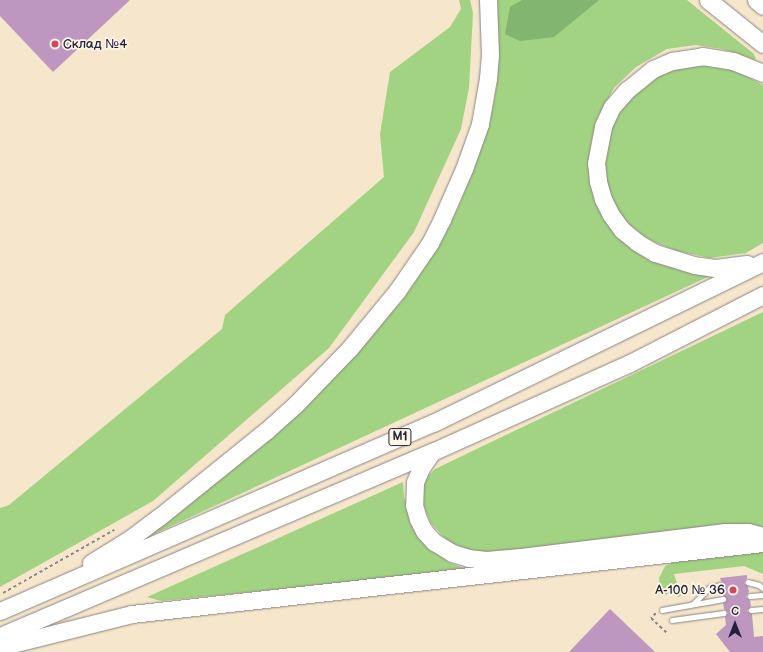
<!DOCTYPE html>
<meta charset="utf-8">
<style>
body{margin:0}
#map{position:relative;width:763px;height:652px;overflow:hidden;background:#f5e6cc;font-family:"Balsamiq Sans",sans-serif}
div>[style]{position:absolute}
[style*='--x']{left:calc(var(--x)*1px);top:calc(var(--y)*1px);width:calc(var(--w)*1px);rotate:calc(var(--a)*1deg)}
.green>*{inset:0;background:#a2d382}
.forest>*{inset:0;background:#81b570}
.building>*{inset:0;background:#bd97bf}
.path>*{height:2px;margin-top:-1px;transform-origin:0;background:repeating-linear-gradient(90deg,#8c8484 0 3px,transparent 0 6px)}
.roads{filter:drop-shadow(0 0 1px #8c8484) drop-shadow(0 0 1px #8c8484)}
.lane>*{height:4.5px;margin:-2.25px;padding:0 2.25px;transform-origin:2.25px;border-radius:2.25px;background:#fff}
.highway>*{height:17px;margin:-8.5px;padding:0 8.5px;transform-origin:8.5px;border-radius:8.5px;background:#fff}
.dots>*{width:11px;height:11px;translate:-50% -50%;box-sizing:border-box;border:2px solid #fcf5e5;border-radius:50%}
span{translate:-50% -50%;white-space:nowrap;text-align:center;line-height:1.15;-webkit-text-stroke:3.5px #fcf5e5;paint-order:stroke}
.shield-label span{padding:1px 3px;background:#fcf5e5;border:1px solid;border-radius:3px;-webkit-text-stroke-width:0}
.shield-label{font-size:12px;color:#22223b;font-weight:700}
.poi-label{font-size:13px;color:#22223b}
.left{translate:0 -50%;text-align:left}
.right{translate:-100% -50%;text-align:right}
.north{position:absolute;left:715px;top:604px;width:40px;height:40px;-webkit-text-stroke:3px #fcf5e5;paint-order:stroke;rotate:0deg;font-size:11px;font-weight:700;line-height:16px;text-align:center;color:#22223b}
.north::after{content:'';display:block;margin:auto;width:14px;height:18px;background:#22223b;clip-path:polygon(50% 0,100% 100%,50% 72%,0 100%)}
</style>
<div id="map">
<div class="green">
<i style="clip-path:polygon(459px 0,470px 0,473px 13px,469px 88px,461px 129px,414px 232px,329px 348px,153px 501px,0 587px,0 508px,9px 505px,222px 329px,225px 315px,384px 177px,380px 134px,390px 72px,450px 27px,461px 9px)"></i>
<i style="clip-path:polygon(496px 0,687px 0,754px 54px,756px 60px,722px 49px,696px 45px,667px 49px,636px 67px,614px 88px,597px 119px,591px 144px,589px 170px,608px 223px,712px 275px,154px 534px,141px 536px,364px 343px,402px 301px,434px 253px,459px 206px,477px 159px,492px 112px,497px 83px)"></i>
<i style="clip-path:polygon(706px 66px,737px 71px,763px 85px,763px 243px,746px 253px,710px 258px,677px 251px,644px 238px,621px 217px,607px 194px,602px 163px,610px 128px,627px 101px,648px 81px,677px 68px)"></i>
<i style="clip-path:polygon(763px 312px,763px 527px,750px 524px,493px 552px,476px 552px,448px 542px,431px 523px,421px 500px,421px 488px,426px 478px,435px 469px)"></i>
<i style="clip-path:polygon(403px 482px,404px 497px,411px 518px,420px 537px,433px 551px,450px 563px,469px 570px,161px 601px,147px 597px)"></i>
<i style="clip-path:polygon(763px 550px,763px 574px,744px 566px,674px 574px,681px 596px,678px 597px,672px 590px,666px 595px,660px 586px,659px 578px,665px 566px,674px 562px)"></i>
</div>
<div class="forest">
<i style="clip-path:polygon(522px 0,599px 0,554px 37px,520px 41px,505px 34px,510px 7px)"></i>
</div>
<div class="building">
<i style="clip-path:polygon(0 0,130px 0,53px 72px,0 16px)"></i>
<i style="clip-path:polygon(747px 575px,747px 578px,744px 583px,748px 586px,749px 592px,746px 597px,750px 600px,751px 606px,747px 611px,752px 614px,754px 637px,763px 636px,763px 652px,730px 652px,716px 634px,726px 625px,725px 617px,728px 613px,724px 609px,723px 603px,727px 599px,722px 595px,722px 589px,725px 584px,721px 581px,720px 578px)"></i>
<i style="clip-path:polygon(610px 609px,655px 652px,569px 652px)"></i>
</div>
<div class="path">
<i style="--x:3;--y:593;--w:128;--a:-29.6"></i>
<i style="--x:656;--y:613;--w:7;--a:135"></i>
<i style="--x:651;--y:618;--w:23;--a:43"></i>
</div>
<div class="roads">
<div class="lane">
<i style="--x:748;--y:582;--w:11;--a:15"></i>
<i style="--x:759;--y:585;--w:5;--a:37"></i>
<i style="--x:750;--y:596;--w:13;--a:-4"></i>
<i style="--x:693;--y:604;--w:23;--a:-45"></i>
<i style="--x:709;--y:588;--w:12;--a:-14"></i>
<i style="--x:662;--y:610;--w:62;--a:-10.2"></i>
<i style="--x:751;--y:610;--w:12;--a:-5"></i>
<i style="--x:672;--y:620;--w:52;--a:-7.7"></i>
</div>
<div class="highway">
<i style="--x:708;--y:0;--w:70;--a:38.7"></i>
<i style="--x:756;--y:0;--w:9;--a:41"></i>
<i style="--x:747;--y:264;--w:32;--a:173"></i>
<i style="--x:715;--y:268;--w:21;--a:-172"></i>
<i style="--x:694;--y:265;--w:41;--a:-162.9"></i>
<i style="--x:655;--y:253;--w:21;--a:-149"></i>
<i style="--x:637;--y:242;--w:19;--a:-141"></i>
<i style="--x:622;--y:230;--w:19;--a:-126"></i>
<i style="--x:611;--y:215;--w:18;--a:-117"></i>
<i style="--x:603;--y:199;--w:19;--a:-106"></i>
<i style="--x:598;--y:181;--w:18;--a:-96"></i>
<i style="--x:596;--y:163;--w:38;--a:-79"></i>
<i style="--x:603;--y:126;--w:21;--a:-65"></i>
<i style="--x:612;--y:107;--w:23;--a:-49"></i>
<i style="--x:627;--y:90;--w:33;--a:-39"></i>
<i style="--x:653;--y:69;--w:21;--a:-23"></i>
<i style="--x:672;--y:61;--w:30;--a:-9"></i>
<i style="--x:702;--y:56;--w:31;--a:9"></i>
<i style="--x:733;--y:61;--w:32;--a:22"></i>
<i style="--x:432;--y:452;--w:19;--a:125"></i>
<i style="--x:421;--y:468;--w:15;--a:113"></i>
<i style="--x:415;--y:482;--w:23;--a:92"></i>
<i style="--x:414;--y:505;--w:15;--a:74"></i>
<i style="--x:418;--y:519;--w:13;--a:63"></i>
<i style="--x:424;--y:531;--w:15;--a:48"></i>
<i style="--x:434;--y:542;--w:21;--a:31"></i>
<i style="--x:452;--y:553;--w:17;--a:17"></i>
<i style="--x:468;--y:558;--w:18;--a:6"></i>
<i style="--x:486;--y:560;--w:35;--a:-5"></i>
<i style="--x:521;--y:557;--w:206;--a:-7"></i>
<i style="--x:725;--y:532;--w:23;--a:0"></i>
<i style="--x:748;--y:532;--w:16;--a:15"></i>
<i style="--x:91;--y:563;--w:47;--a:-32"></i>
<i style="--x:131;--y:538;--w:34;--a:-37"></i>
<i style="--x:158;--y:518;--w:139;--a:-38.9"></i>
<i style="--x:266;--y:431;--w:39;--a:-42"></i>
<i style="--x:295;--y:405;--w:79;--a:-46"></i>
<i style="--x:350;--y:348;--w:74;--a:-50.5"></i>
<i style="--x:397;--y:291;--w:58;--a:-55.5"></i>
<i style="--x:430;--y:243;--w:27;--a:-63"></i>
<i style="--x:442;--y:219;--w:55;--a:-66.3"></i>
<i style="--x:464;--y:169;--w:48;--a:-70.4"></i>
<i style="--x:480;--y:124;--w:47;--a:-80.1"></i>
<i style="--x:488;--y:78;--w:24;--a:-85"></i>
<i style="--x:490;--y:54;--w:54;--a:-92.1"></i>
<i style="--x:0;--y:611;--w:472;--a:-23.5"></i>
<i style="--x:433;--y:423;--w:367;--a:-26"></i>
<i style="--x:0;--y:636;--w:470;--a:-23.1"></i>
<i style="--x:432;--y:452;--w:217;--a:-24.2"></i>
<i style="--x:630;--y:363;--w:149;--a:-27.1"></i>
<i style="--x:0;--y:647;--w:136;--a:-14"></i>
<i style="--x:132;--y:614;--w:635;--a:-6.42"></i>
</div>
</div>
<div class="dots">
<i style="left:55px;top:44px;background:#d1495b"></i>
<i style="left:733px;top:590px;background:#d1495b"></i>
</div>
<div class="shield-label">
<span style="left:400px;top:437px">М1</span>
</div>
<div class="poi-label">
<span class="left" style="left:63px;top:44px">Склад №4</span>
<span class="right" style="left:725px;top:590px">А-100 № 36</span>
</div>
<div class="north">С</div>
</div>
